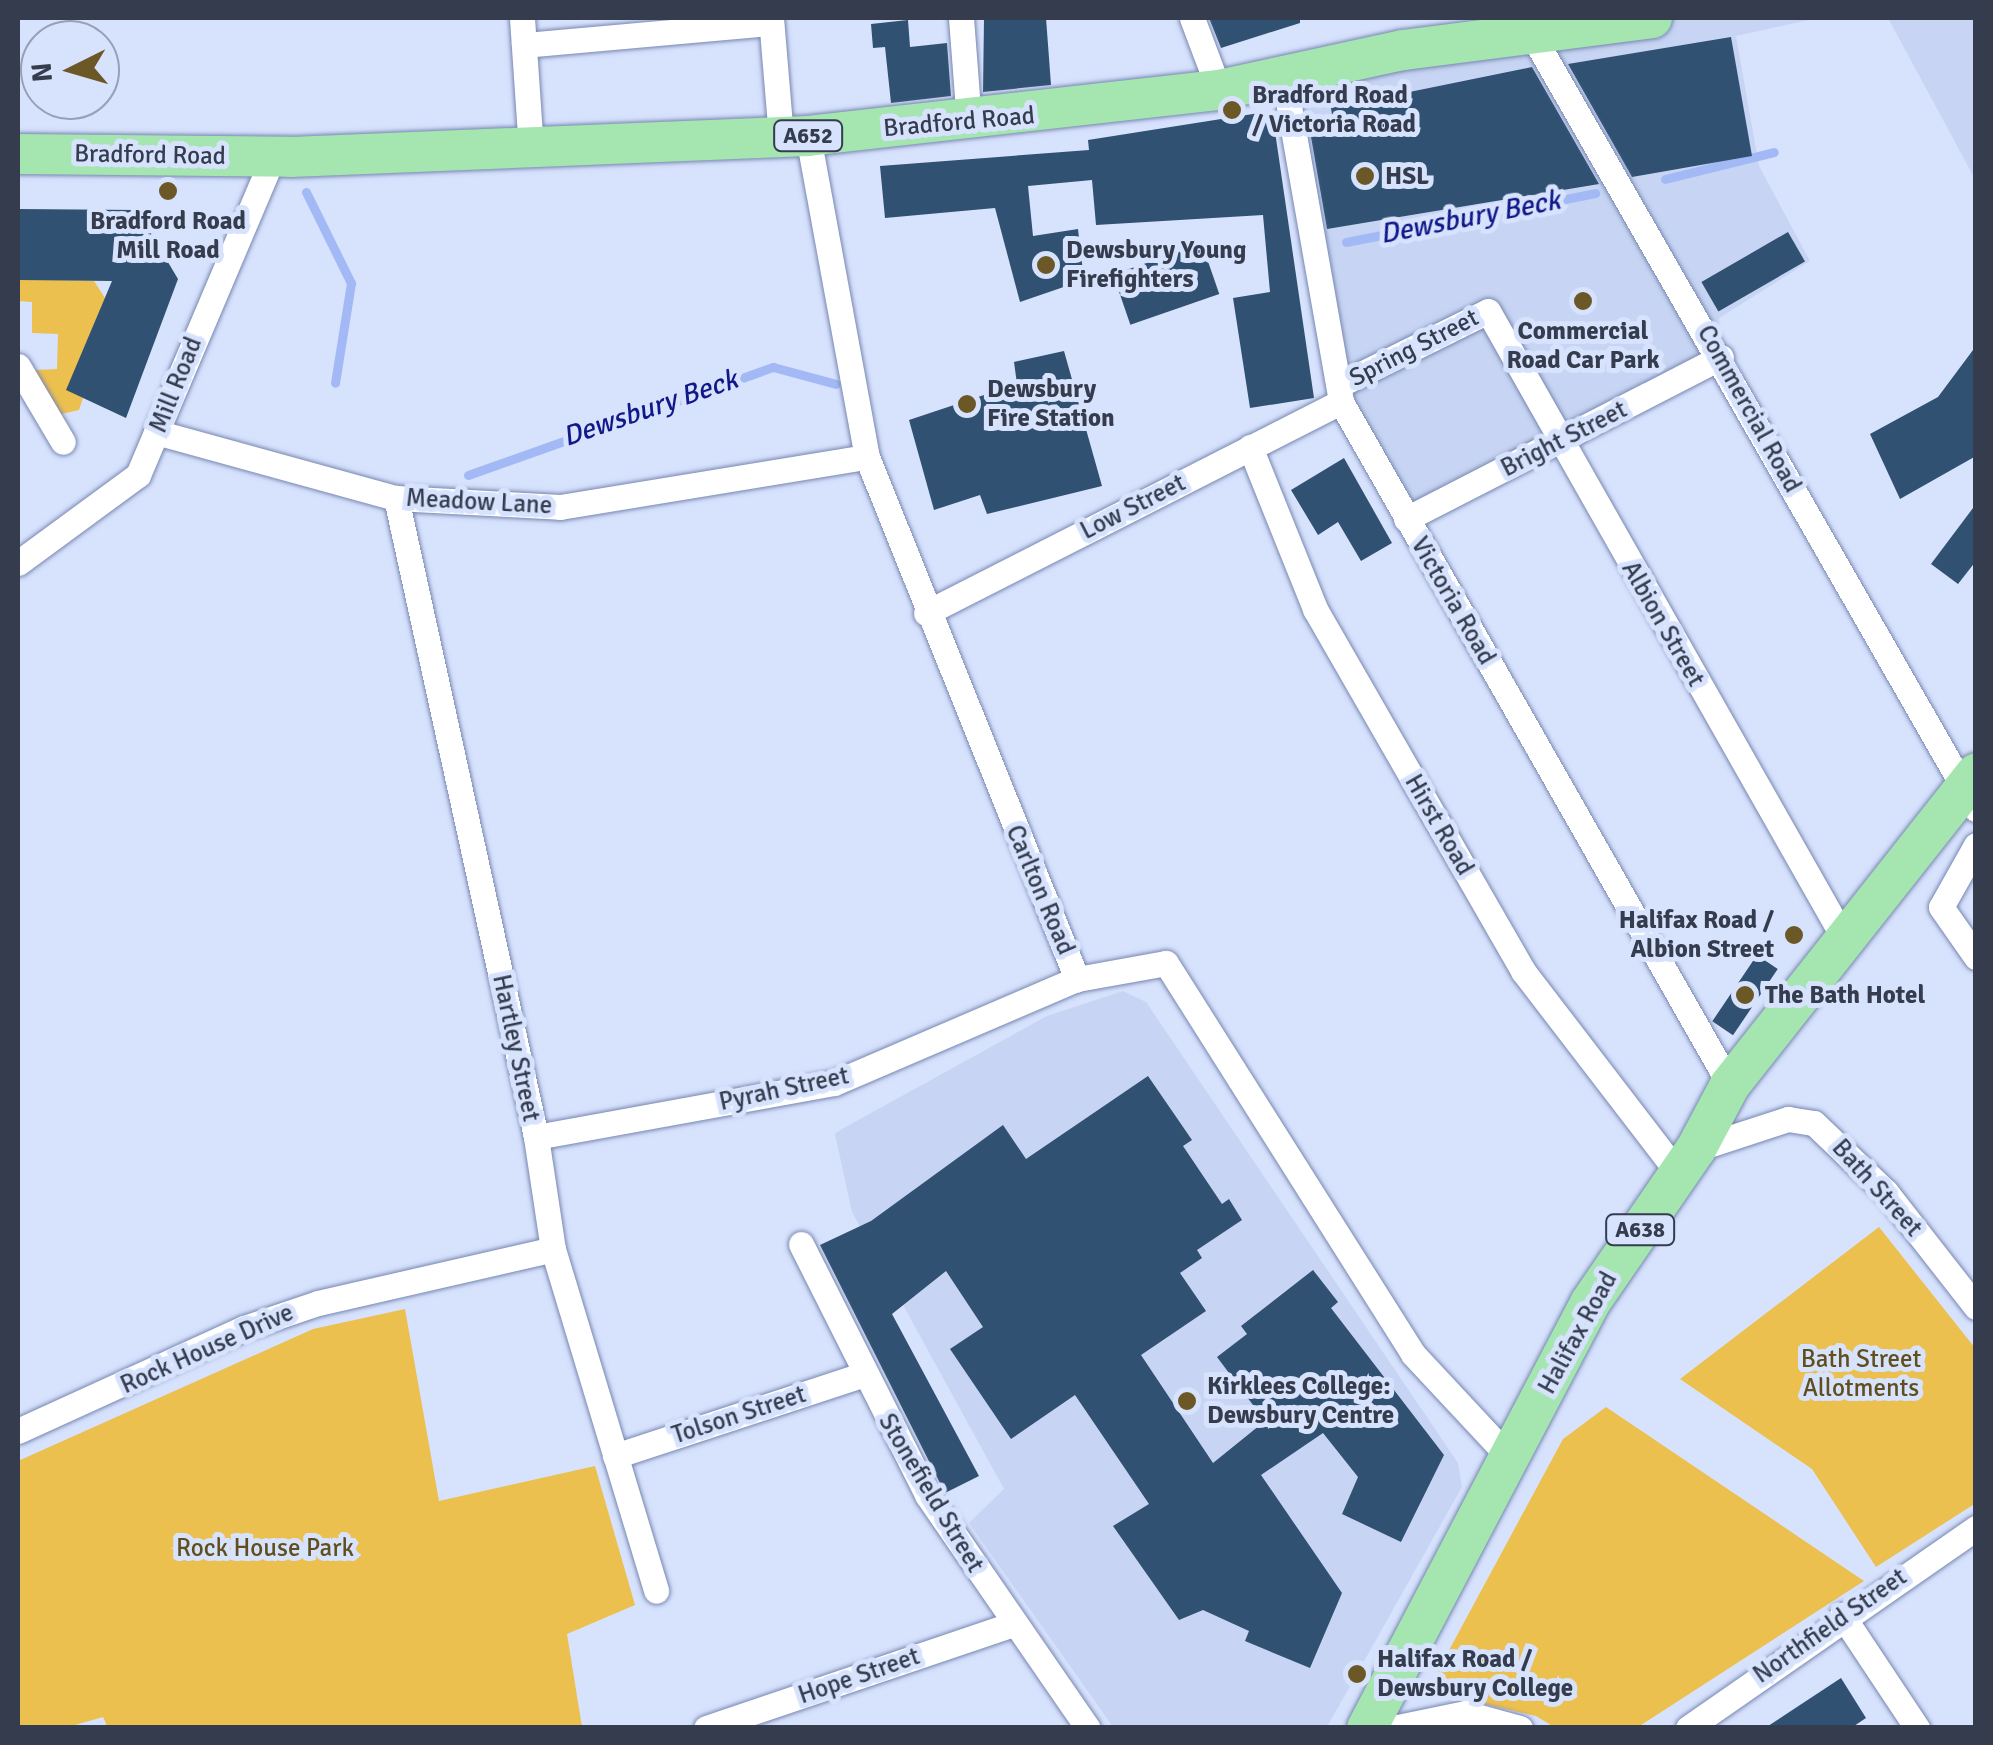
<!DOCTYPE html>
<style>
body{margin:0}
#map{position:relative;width:1993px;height:1745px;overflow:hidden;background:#d7e2fd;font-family:Signika,sans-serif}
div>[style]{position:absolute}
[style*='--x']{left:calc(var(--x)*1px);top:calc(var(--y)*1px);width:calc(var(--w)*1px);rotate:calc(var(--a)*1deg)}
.built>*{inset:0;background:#c7d4f3}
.green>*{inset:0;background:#ecc04e}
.stream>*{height:9px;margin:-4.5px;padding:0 4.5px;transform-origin:4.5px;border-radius:4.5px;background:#a2b9f5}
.building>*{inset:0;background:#305171;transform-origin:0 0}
.roads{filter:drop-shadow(0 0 2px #7787b1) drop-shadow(0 0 2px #7787b1)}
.minor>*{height:25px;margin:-12.5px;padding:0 12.5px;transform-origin:12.5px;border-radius:12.5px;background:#fff}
.primary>*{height:40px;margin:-20px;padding:0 20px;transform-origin:20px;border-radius:20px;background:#a4e5b0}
.dots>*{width:28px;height:28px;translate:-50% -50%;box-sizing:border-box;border:5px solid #d7e2fd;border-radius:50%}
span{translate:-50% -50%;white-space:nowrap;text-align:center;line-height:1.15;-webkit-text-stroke:10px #d7e2fd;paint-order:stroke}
.shield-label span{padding:2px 8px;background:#d7e2fd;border:2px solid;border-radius:8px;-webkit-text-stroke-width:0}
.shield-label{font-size:22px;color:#343c4e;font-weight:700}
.poi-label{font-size:25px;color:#343c4e;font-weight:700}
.left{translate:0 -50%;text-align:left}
.right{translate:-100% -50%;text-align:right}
.street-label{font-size:25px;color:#343c4e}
.park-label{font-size:25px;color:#614e1d}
.water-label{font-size:28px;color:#111888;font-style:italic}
.frame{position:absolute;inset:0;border:20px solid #343c4e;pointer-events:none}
.north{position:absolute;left:20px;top:20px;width:100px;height:100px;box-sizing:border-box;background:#d7e2fd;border:2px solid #96a0b7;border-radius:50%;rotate:265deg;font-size:28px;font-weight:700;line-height:40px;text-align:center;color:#343c4e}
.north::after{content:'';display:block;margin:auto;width:35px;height:45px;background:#6c5827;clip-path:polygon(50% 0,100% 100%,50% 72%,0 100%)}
</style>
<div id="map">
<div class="built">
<i style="clip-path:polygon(1652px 18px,1818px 18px,1736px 36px,1759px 166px,1810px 261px,1719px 318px,1721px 357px,1406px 519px,1341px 402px,1284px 78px)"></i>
<i style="clip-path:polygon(1888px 18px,1975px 18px,1975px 179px)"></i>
<i style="clip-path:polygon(1123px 991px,1146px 1002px,1458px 1463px,1462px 1487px,1327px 1727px,1113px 1727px,969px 1523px,1004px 1489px,852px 1212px,835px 1134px,842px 1129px,1047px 1016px)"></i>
</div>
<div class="green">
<i style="clip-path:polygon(18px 279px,94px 281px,105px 298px,67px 389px,83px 398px,79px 410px,61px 414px,35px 370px,57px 369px,58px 334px,32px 333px,32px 302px,18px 301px)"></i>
<i style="clip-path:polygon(1879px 1227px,1975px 1348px,1976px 1503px,1876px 1567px,1812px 1469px,1680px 1379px)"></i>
<i style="clip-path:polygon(405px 1309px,439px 1501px,595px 1466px,635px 1605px,567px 1634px,582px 1727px,108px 1728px,103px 1717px,68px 1727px,18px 1727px,18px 1461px,313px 1329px)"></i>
<i style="clip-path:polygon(1606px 1407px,1864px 1581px,1638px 1727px,1554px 1727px,1536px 1716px,1427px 1691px,1563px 1439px)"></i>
</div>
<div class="stream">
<i style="--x:1665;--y:179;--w:112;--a:-13.9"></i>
<i style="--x:306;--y:192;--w:102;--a:63.7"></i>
<i style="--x:351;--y:283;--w:101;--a:99.1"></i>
<i style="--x:1346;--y:242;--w:254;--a:-11.1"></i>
<i style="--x:468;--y:475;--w:324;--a:-19.5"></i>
<i style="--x:773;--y:367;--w:65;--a:15.1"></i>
</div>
<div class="building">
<i style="clip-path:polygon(984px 18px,1046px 18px,1051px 85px,983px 92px)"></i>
<i style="clip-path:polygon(1209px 18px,1300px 18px,1300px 23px,1221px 48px)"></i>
<i style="clip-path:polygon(908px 20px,910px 47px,947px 43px,951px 96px,891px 103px,885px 47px,873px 48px,871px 24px)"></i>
<i style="clip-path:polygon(1731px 37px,1752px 156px,1632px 177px,1568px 64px)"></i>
<i style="clip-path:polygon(1532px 67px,1599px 184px,1327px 229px,1311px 137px,1335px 133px,1331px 108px)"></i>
<i style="clip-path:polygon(1272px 111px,1314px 398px,1250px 408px,1233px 298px,1270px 292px,1263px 215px,1096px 225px,1092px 180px,1028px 186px,1033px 236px,1078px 229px,1084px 280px,1020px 302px,995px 208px,885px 218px,880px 166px,1089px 150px,1088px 140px)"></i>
<i style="clip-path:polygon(18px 209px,137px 210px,178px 279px,126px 418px,66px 390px,112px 281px,18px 280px)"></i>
<i style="left:1788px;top:232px;width:34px;height:100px;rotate:60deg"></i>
<i style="left:1202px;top:244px;width:53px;height:94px;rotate:71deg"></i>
<i style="clip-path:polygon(1976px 346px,1976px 456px,1900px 499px,1870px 434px,1938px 397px)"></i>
<i style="clip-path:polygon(1064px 351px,1102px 486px,987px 514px,980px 495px,934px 510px,909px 420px,1017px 384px,1014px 362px)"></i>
<i style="clip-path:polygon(1344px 458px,1392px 543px,1361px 561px,1338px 522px,1318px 535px,1291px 490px)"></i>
<i style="clip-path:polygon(1976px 504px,1976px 561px,1958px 584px,1931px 564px)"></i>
<i style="left:1757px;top:955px;width:25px;height:80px;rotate:34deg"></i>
<i style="clip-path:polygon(1148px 1076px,1192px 1140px,1183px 1146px,1222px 1204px,1229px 1199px,1242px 1220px,1197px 1250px,1202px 1258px,1180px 1273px,1206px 1311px,1141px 1355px,1213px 1463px,1265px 1421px,1217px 1357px,1247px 1334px,1241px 1326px,1313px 1270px,1338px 1302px,1331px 1308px,1444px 1455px,1401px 1542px,1342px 1514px,1358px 1477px,1323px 1433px,1261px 1475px,1342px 1593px,1310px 1668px,1245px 1641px,1249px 1631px,1203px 1610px,1179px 1620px,1113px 1526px,1149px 1504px,1075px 1395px,1011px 1439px,950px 1349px,983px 1327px,946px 1271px,892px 1314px,979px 1476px,945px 1493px,820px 1245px,871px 1221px,1003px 1125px,1026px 1159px)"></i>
<i style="clip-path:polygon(1841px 1678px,1866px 1718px,1851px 1728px,1765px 1728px)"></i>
</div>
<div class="roads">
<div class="minor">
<i style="--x:522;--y:18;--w:132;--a:86.1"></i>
<i style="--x:771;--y:18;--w:120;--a:85.2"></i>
<i style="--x:961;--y:18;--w:103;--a:85.6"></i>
<i style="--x:1192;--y:18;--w:77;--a:69.4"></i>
<i style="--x:1530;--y:31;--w:897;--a:60.18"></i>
<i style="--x:524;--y:45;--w:248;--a:-5.1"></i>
<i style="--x:1284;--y:78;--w:329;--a:80"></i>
<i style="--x:1341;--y:402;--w:786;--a:60.34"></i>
<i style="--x:808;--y:136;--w:326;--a:79.6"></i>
<i style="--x:867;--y:457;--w:563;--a:68.09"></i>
<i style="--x:1077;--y:979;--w:90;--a:-10.2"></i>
<i style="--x:1166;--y:963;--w:462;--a:57.7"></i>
<i style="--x:1413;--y:1354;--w:145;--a:47"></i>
<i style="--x:18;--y:366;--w:88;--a:59.4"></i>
<i style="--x:1339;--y:385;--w:166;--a:-26.4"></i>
<i style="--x:1488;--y:311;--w:717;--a:60.43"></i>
<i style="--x:156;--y:432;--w:249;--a:15.4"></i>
<i style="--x:396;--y:498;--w:164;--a:3.1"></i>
<i style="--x:560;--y:507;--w:311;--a:-9.3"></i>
<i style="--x:1250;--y:447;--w:175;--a:68.1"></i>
<i style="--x:1315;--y:609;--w:418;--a:60.1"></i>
<i style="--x:1523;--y:971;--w:256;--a:52.5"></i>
<i style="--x:396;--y:498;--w:654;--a:77.64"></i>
<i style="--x:536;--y:1137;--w:113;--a:81.4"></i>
<i style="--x:553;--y:1249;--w:357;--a:73.2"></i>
<i style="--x:1406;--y:519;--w:354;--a:-27.2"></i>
<i style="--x:18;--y:563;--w:149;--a:-36.3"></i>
<i style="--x:138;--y:475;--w:345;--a:-67"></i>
<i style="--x:926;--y:613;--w:466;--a:-27"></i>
<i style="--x:1976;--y:845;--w:71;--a:119.4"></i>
<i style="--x:1941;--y:907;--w:61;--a:55"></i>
<i style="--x:536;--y:1137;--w:303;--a:-10.3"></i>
<i style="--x:834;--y:1083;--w:264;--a:-23.2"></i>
<i style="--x:1696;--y:1149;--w:97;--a:-18.1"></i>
<i style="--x:1788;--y:1119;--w:26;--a:9"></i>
<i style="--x:1814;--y:1123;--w:100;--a:43.8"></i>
<i style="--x:1886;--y:1192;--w:146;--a:52"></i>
<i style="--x:801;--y:1244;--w:281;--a:63.3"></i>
<i style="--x:927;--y:1495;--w:283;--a:55.4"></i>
<i style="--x:18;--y:1431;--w:248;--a:-24.5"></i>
<i style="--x:244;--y:1328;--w:78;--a:-18.7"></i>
<i style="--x:318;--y:1303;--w:241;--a:-12.9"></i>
<i style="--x:615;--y:1456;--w:262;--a:-18.2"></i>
<i style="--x:1842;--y:1615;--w:136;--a:56.4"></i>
<i style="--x:706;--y:1728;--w:324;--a:-18.7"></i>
<i style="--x:1393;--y:1728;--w:74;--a:-11.8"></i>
<i style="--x:1465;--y:1713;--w:57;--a:15.3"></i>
<i style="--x:1688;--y:1728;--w:351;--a:-34.8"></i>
</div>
<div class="primary">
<i style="--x:18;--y:154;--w:273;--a:0.6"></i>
<i style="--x:291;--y:157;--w:517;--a:-2.33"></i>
<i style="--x:808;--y:136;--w:414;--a:-6.4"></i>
<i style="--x:1219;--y:90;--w:188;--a:-12.3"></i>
<i style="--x:1403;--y:50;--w:251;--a:-7.3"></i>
<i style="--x:1367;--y:1728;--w:480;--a:-62.3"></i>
<i style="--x:1590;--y:1303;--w:187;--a:-55.5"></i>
<i style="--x:1696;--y:1149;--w:72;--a:-62"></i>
<i style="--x:1730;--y:1085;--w:397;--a:-51.7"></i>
</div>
</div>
<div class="dots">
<i style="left:1232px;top:110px;background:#6c5827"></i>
<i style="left:1365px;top:176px;background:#6c5827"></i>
<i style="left:168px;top:191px;background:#6c5827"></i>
<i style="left:1046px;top:265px;background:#6c5827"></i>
<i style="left:1583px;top:301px;background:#6c5827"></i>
<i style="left:967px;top:404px;background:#6c5827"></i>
<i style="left:1794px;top:935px;background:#6c5827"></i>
<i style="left:1745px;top:995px;background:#6c5827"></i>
<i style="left:1187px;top:1401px;background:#6c5827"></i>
<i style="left:1357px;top:1674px;background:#6c5827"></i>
</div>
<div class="shield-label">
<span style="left:808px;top:136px">A652</span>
<span style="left:1640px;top:1230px">A638</span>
</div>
<div class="poi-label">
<span class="left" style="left:1252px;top:110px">Bradford Road<br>/ Victoria Road</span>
<span class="left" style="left:1385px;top:176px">HSL</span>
<span style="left:168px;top:236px">Bradford Road<br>Mill Road</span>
<span class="left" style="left:1066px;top:265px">Dewsbury Young<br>Firefighters</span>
<span style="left:1583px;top:346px">Commercial<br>Road Car Park</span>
<span class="left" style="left:987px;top:404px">Dewsbury<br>Fire Station</span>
<span class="right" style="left:1774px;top:935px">Halifax Road /<br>Albion Street</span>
<span class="left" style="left:1765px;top:995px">The Bath Hotel</span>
<span class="left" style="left:1207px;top:1401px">Kirklees College:<br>Dewsbury Centre</span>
<span class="left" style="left:1377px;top:1674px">Halifax Road /<br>Dewsbury College</span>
</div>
<div class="street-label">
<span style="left:959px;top:122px;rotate:-5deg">Bradford Road</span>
<span style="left:150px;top:155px;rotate:1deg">Bradford Road</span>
<span style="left:1414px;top:348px;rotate:-27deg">Spring Street</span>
<span style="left:176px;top:385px;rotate:-68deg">Mill Road</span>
<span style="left:1749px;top:409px;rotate:61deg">Commercial Road</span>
<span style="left:1564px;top:439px;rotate:-27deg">Bright Street</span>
<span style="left:479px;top:502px;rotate:3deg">Meadow Lane</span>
<span style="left:1133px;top:507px;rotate:-27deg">Low Street</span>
<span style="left:1453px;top:601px;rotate:60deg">Victoria Road</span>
<span style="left:1663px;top:624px;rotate:60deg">Albion Street</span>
<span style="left:1439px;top:825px;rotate:60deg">Hirst Road</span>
<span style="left:1040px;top:890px;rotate:67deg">Carlton Road</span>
<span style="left:516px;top:1048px;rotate:78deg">Hartley Street</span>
<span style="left:784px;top:1089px;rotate:-12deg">Pyrah Street</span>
<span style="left:1877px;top:1188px;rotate:48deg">Bath Street</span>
<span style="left:1578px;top:1333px;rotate:-61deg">Halifax Road</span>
<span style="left:207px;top:1349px;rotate:-24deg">Rock House Drive</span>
<span style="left:739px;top:1415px;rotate:-18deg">Tolson Street</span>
<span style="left:931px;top:1493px;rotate:59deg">Stonefield Street</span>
<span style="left:1830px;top:1626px;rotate:-35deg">Northfield Street</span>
<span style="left:859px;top:1676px;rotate:-19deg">Hope Street</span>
</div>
<div class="park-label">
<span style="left:1861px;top:1374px">Bath Street<br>Allotments</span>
<span style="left:265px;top:1548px">Rock House Park</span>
</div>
<div class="water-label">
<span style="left:1470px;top:217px;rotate:-11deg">Dewsbury Beck</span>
<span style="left:650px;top:408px;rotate:-19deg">Dewsbury Beck</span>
</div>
<div class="frame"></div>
<div class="north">N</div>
</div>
